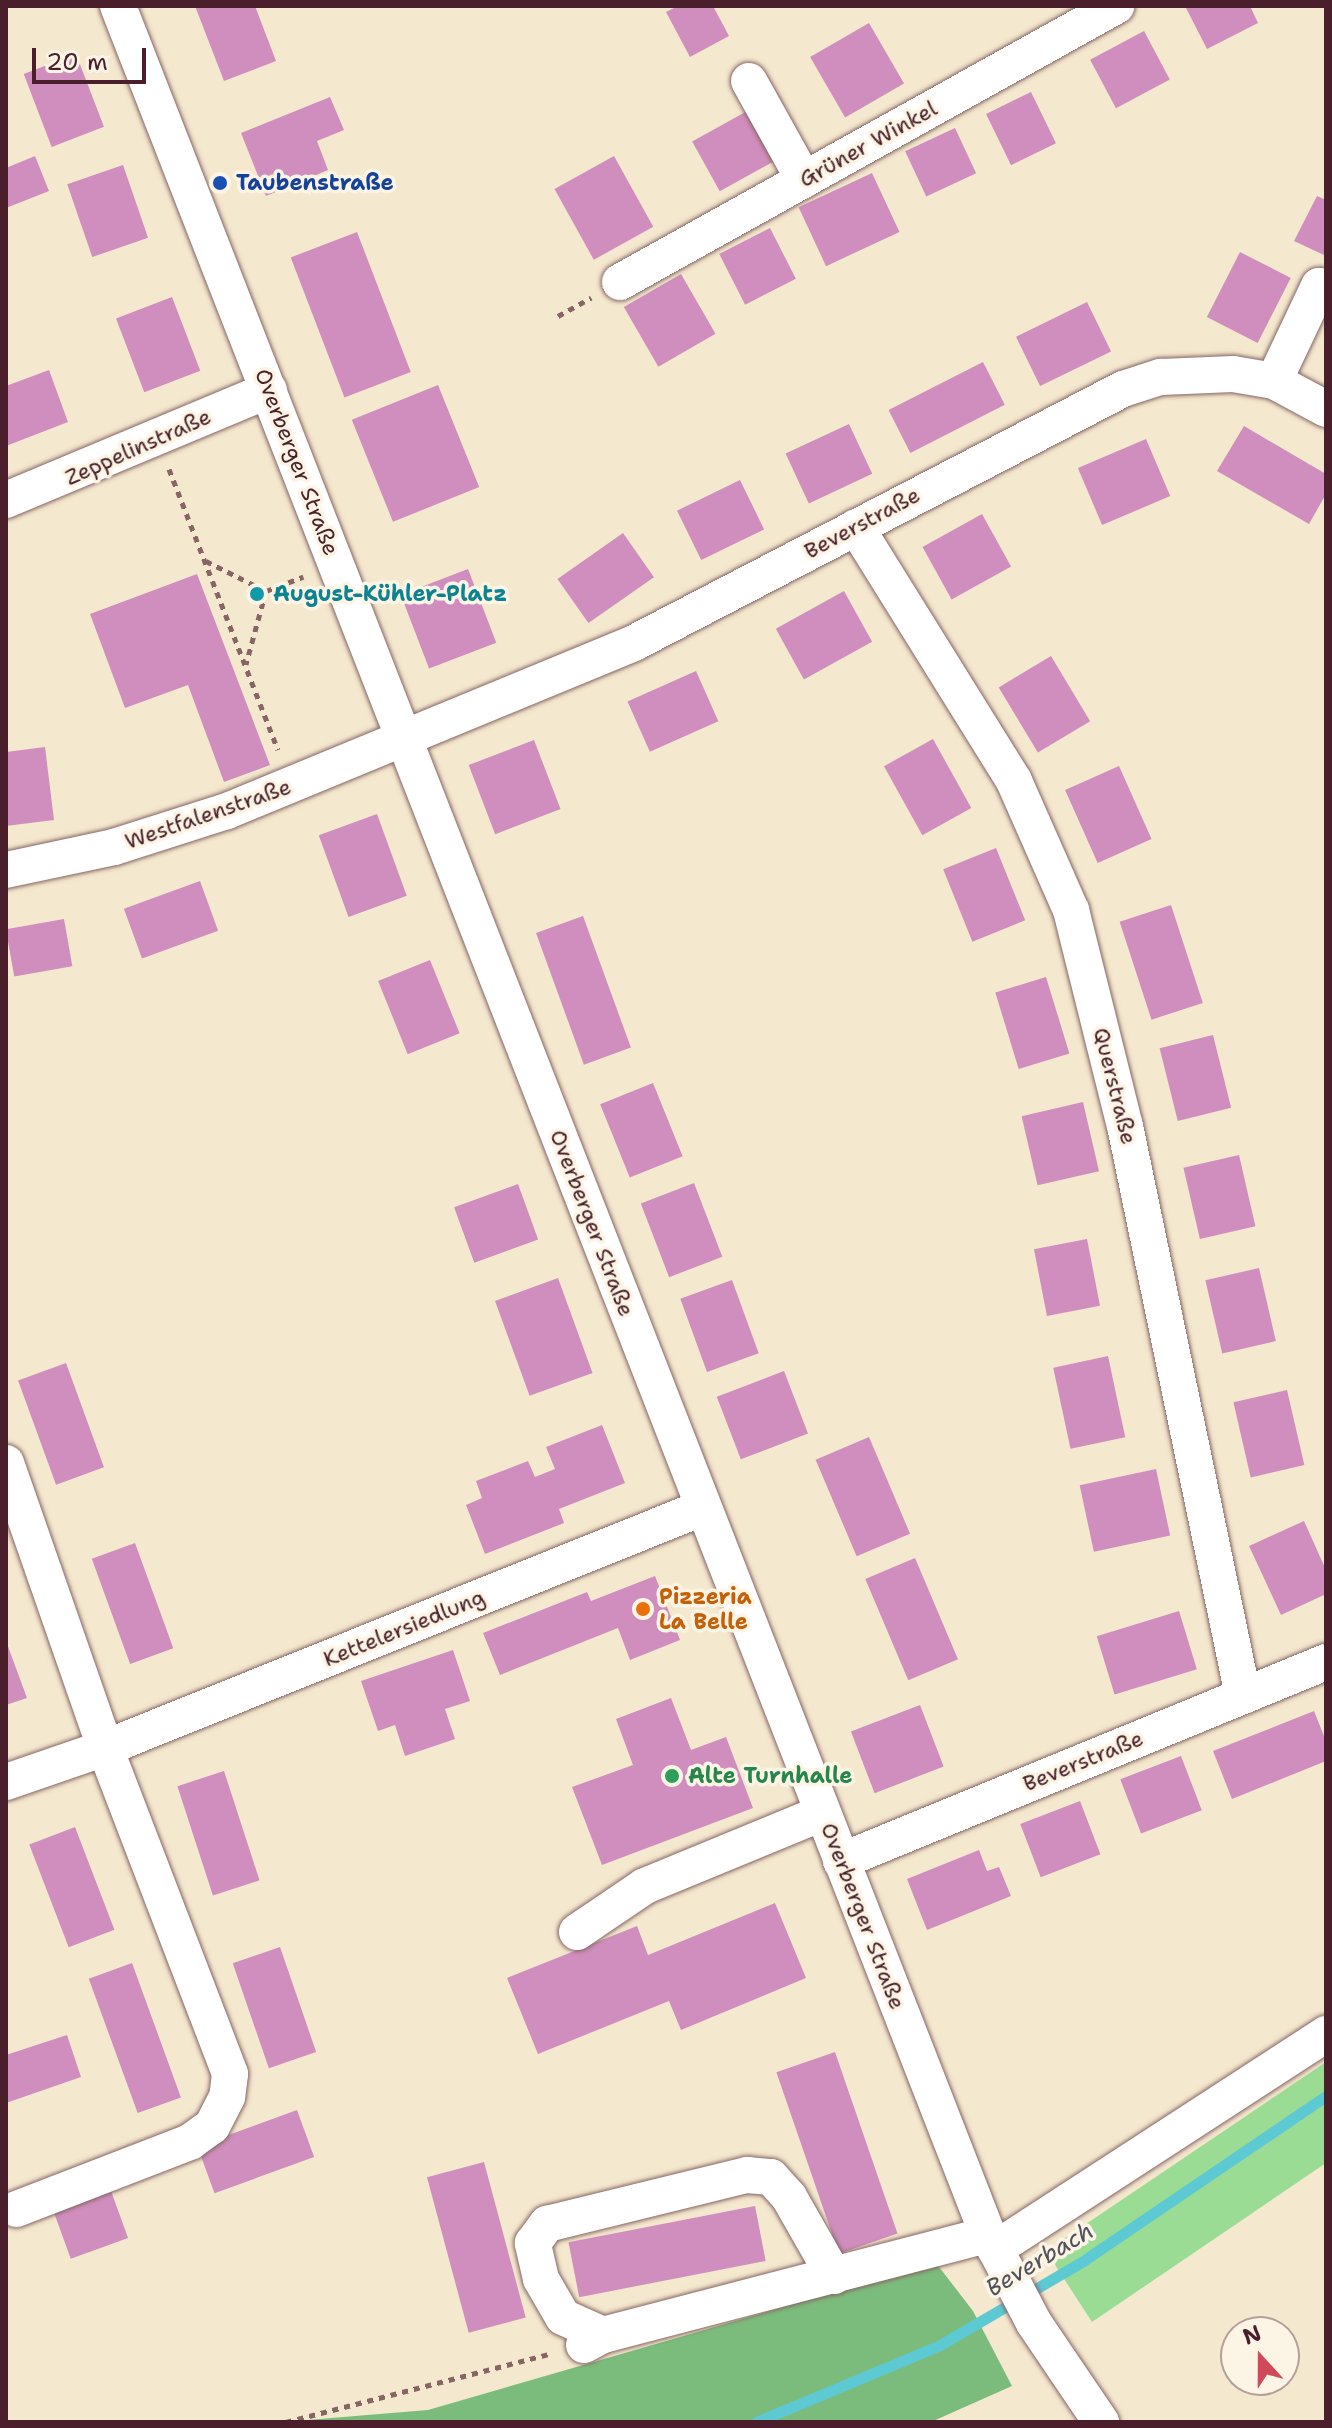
<!DOCTYPE html>
<meta charset="utf-8">
<style>
body{margin:0}
#map{position:relative;width:1332px;height:2428px;overflow:hidden;background:#f4e8ce;font-family:"Shantell Sans",sans-serif}
div>[style]{position:absolute}
[style*='--x']{left:calc(var(--x)*1px);top:calc(var(--y)*1px);width:calc(var(--w)*1px);rotate:calc(var(--a)*1deg)}
.green>*{inset:0;background:#9adc93}
.forest>*{inset:0;background:#7bbc7d}
.stream>*{height:11px;margin:-5.5px;padding:0 5.5px;transform-origin:5.5px;border-radius:5.5px;background:#5dc9d3}
.building>*{inset:0;background:#d08ebe;transform-origin:0 0}
.path>*{height:5px;margin-top:-2.5px;transform-origin:0;background:repeating-linear-gradient(90deg,#866564 0 6px,transparent 0 12px)}
.roads{filter:drop-shadow(0 0 2px #866564) drop-shadow(0 0 2px #866564)}
.minor>*{height:36px;margin:-18px;padding:0 18px;transform-origin:18px;border-radius:18px;background:#fff}
.dots>*{width:22px;height:22px;translate:-50% -50%;box-sizing:border-box;border:4px solid #fcf5e5;border-radius:50%}
span{translate:-50% -50%;white-space:nowrap;text-align:center;line-height:1.15;-webkit-text-stroke:7px #fcf5e5;paint-order:stroke}
.street-label{font-size:22px;color:#4a1f2b}
.transit-label{font-size:22px;color:#164399;font-weight:700}
.left{translate:0 -50%;text-align:left}
.culture-label{font-size:22px;color:#0d838f;font-weight:700}
.food-label{font-size:22px;color:#c56008;font-weight:700}
.leisure-label{font-size:22px;color:#27864d;font-weight:700}
.water-label{font-size:24px;color:#50525d;font-style:italic}
.frame{position:absolute;inset:0;border:8px solid #4a1f2b;pointer-events:none}
.north{position:absolute;left:1220px;top:2316px;width:80px;height:80px;box-sizing:border-box;background:#fcf5e5;border:2px solid #b59f9b;border-radius:50%;rotate:339deg;font-size:22px;font-weight:700;line-height:32px;text-align:center;color:#4a1f2b}
.north::after{content:'';display:block;margin:auto;width:28px;height:36px;background:#d1495b;clip-path:polygon(50% 0,100% 100%,50% 72%,0 100%)}
.scale{position:absolute;left:32px;top:48px;width:114px;height:36px;box-sizing:border-box;border:4px solid #4a1f2b;border-top:0;padding-left:10px;font-size:24px;line-height:28px;white-space:nowrap;color:#4a1f2b;-webkit-text-stroke:6px #fcf5e5;paint-order:stroke}
</style>
<div id="map">
<div class="green">
<i style="clip-path:polygon(1326px 2062px,1326px 2163px,1092px 2322px,1046px 2251px)"></i>
</div>
<div class="forest">
<i style="clip-path:polygon(936px 2263px,973px 2311px,1012px 2386px,931px 2422px,283px 2422px,428px 2410px)"></i>
</div>
<div class="stream">
<i style="--x:756;--y:2422;--w:199;--a:-22.7"></i>
<i style="--x:940;--y:2345;--w:166;--a:-30.4"></i>
<i style="--x:1083;--y:2261;--w:294;--a:-34.2"></i>
</div>
<div class="building">
<i style="clip-path:polygon(195px 6px,255px 6px,276px 61px,224px 81px)"></i>
<i style="clip-path:polygon(678px 6px,713px 6px,729px 36px,690px 57px,666px 12px)"></i>
<i style="clip-path:polygon(1185px 6px,1250px 6px,1258px 23px,1207px 49px)"></i>
<i style="left:869px;top:23px;width:70px;height:68px;rotate:60deg"></i>
<i style="left:1144px;top:31px;width:55px;height:61px;rotate:62deg"></i>
<i style="left:76px;top:54px;width:78px;height:56px;rotate:69deg"></i>
<i style="left:1031px;top:92px;width:57px;height:50px;rotate:64deg"></i>
<i style="clip-path:polygon(330px 97px,344px 130px,317px 141px,328px 170px,266px 196px,241px 133px)"></i>
<i style="left:749px;top:110px;width:57px;height:65px;rotate:61deg"></i>
<i style="left:955px;top:128px;width:50px;height:55px;rotate:65deg"></i>
<i style="clip-path:polygon(35px 156px,49px 191px,6px 208px,6px 168px)"></i>
<i style="left:614px;top:156px;width:81px;height:68px;rotate:61deg"></i>
<i style="left:123px;top:165px;width:77px;height:59px;rotate:71deg"></i>
<i style="left:872px;top:173px;width:65px;height:81px;rotate:65deg"></i>
<i style="clip-path:polygon(1317px 196px,1326px 200px,1326px 256px,1294px 241px)"></i>
<i style="left:770px;top:228px;width:57px;height:57px;rotate:63deg"></i>
<i style="left:357px;top:232px;width:150px;height:71px;rotate:69deg"></i>
<i style="left:1240px;top:252px;width:57px;height:73px;rotate:27deg"></i>
<i style="left:681px;top:274px;width:69px;height:66px;rotate:60deg"></i>
<i style="left:172px;top:297px;width:79px;height:60px;rotate:69deg"></i>
<i style="left:1087px;top:302px;width:55px;height:79px;rotate:64deg"></i>
<i style="left:983px;top:362px;width:48px;height:106px;rotate:63deg"></i>
<i style="clip-path:polygon(49px 370px,68px 422px,6px 446px,6px 386px)"></i>
<i style="left:438px;top:385px;width:110px;height:93px;rotate:68deg"></i>
<i style="left:849px;top:424px;width:55px;height:70px;rotate:65deg"></i>
<i style="clip-path:polygon(1244px 426px,1326px 474px,1326px 494px,1309px 524px,1217px 471px)"></i>
<i style="left:1146px;top:439px;width:62px;height:74px;rotate:67deg"></i>
<i style="left:740px;top:480px;width:55px;height:70px;rotate:64deg"></i>
<i style="left:982px;top:514px;width:60px;height:68px;rotate:61deg"></i>
<i style="left:623px;top:533px;width:54px;height:80px;rotate:55deg"></i>
<i style="left:468px;top:569px;width:79px;height:72px;rotate:69deg"></i>
<i style="clip-path:polygon(197px 574px,270px 765px,224px 782px,188px 685px,125px 708px,90px 614px)"></i>
<i style="left:844px;top:591px;width:58px;height:78px;rotate:61deg"></i>
<i style="left:1051px;top:656px;width:76px;height:61px;rotate:59deg"></i>
<i style="left:696px;top:671px;width:55px;height:75px;rotate:66deg"></i>
<i style="left:933px;top:739px;width:79px;height:56px;rotate:61deg"></i>
<i style="left:534px;top:740px;width:74px;height:70px;rotate:69deg"></i>
<i style="clip-path:polygon(45px 747px,54px 820px,6px 826px,6px 752px)"></i>
<i style="left:1119px;top:766px;width:80px;height:59px;rotate:66deg"></i>
<i style="left:377px;top:814px;width:87px;height:62px;rotate:70deg"></i>
<i style="left:996px;top:848px;width:78px;height:57px;rotate:68deg"></i>
<i style="left:200px;top:881px;width:53px;height:81px;rotate:70deg"></i>
<i style="left:1171px;top:905px;width:103px;height:54px;rotate:72deg"></i>
<i style="left:583px;top:916px;width:140px;height:50px;rotate:70deg"></i>
<i style="left:64px;top:919px;width:48px;height:59px;rotate:80deg"></i>
<i style="left:430px;top:960px;width:79px;height:56px;rotate:68deg"></i>
<i style="left:1046px;top:977px;width:80px;height:53px;rotate:73deg"></i>
<i style="left:1213px;top:1035px;width:75px;height:55px;rotate:76deg"></i>
<i style="left:653px;top:1083px;width:79px;height:57px;rotate:68deg"></i>
<i style="left:1083px;top:1102px;width:71px;height:63px;rotate:77deg"></i>
<i style="left:1239px;top:1155px;width:73px;height:57px;rotate:77deg"></i>
<i style="left:694px;top:1183px;width:79px;height:57px;rotate:69deg"></i>
<i style="left:518px;top:1184px;width:59px;height:68px;rotate:70deg"></i>
<i style="left:1087px;top:1239px;width:68px;height:54px;rotate:79deg"></i>
<i style="left:1259px;top:1268px;width:75px;height:55px;rotate:77deg"></i>
<i style="left:558px;top:1278px;width:101px;height:67px;rotate:70deg"></i>
<i style="left:732px;top:1280px;width:78px;height:55px;rotate:70deg"></i>
<i style="left:1108px;top:1356px;width:83px;height:56px;rotate:78deg"></i>
<i style="left:66px;top:1363px;width:111px;height:51px;rotate:70deg"></i>
<i style="left:784px;top:1371px;width:67px;height:72px;rotate:69deg"></i>
<i style="left:1287px;top:1390px;width:77px;height:55px;rotate:77deg"></i>
<i style="clip-path:polygon(602px 1425px,625px 1483px,559px 1509px,564px 1523px,485px 1554px,466px 1505px,482px 1498px,476px 1481px,528px 1461px,535px 1477px,555px 1469px,546px 1447px)"></i>
<i style="left:869px;top:1437px;width:105px;height:58px;rotate:67deg"></i>
<i style="left:1156px;top:1469px;width:68px;height:78px;rotate:78deg"></i>
<i style="clip-path:polygon(1304px 1521px,1326px 1570px,1326px 1594px,1281px 1615px,1249px 1546px)"></i>
<i style="left:135px;top:1543px;width:112px;height:46px;rotate:70deg"></i>
<i style="left:915px;top:1558px;width:110px;height:54px;rotate:67deg"></i>
<i style="clip-path:polygon(655px 1576px,680px 1640px,630px 1660px,618px 1628px,500px 1675px,483px 1633px,587px 1592px,591px 1601px)"></i>
<i style="left:1179px;top:1611px;width:61px;height:86px;rotate:73deg"></i>
<i style="clip-path:polygon(6px 1641px,27px 1698px,6px 1705px)"></i>
<i style="clip-path:polygon(453px 1650px,470px 1701px,445px 1709px,455px 1739px,405px 1756px,395px 1725px,378px 1731px,361px 1681px)"></i>
<i style="clip-path:polygon(671px 1698px,691px 1750px,726px 1737px,753px 1808px,602px 1865px,572px 1787px,633px 1765px,616px 1719px)"></i>
<i style="left:920px;top:1705px;width:66px;height:74px;rotate:69deg"></i>
<i style="clip-path:polygon(1314px 1711px,1326px 1741px,1326px 1761px,1232px 1799px,1213px 1751px)"></i>
<i style="left:1181px;top:1756px;width:58px;height:65px;rotate:69deg"></i>
<i style="left:224px;top:1771px;width:115px;height:49px;rotate:72deg"></i>
<i style="left:1080px;top:1801px;width:57px;height:64px;rotate:69deg"></i>
<i style="left:75px;top:1827px;width:110px;height:49px;rotate:69deg"></i>
<i style="clip-path:polygon(979px 1850px,987px 1871px,999px 1867px,1011px 1896px,927px 1930px,907px 1879px)"></i>
<i style="clip-path:polygon(775px 1903px,806px 1978px,681px 2030px,669px 2001px,538px 2054px,507px 1978px,637px 1926px,648px 1955px)"></i>
<i style="left:280px;top:1947px;width:111px;height:50px;rotate:71deg"></i>
<i style="left:132px;top:1963px;width:143px;height:46px;rotate:70deg"></i>
<i style="clip-path:polygon(67px 2035px,81px 2077px,6px 2103px,6px 2055px)"></i>
<i style="left:835px;top:2052px;width:192px;height:62px;rotate:71deg"></i>
<i style="left:297px;top:2110px;width:50px;height:106px;rotate:70deg"></i>
<i style="left:484px;top:2162px;width:161px;height:59px;rotate:75deg"></i>
<i style="left:111px;top:2191px;width:50px;height:61px;rotate:70deg"></i>
<i style="left:755px;top:2206px;width:56px;height:190px;rotate:79deg"></i>
</div>
<div class="path">
<i style="--x:558;--y:316;--w:38;--a:-29"></i>
<i style="--x:169;--y:469;--w:301;--a:68.8"></i>
<i style="--x:206;--y:561;--w:67;--a:26.6"></i>
<i style="--x:266;--y:591;--w:76;--a:105.3"></i>
<i style="--x:266;--y:591;--w:40;--a:-21"></i>
<i style="--x:286;--y:2422;--w:275;--a:-14.5"></i>
</div>
<div class="roads">
<div class="minor">
<i style="--x:118;--y:6;--w:2393;--a:68.68"></i>
<i style="--x:988;--y:2235;--w:99;--a:62.4"></i>
<i style="--x:1034;--y:2323;--w:120;--a:55.9"></i>
<i style="--x:749;--y:81;--w:113;--a:60.9"></i>
<i style="--x:620;--y:282;--w:568;--a:-29.09"></i>
<i style="--x:1274;--y:381;--w:105;--a:-64.7"></i>
<i style="--x:1319;--y:286;--w:8;--a:23"></i>
<i style="--x:6;--y:500;--w:285;--a:-22.7"></i>
<i style="--x:856;--y:527;--w:299;--a:58.1"></i>
<i style="--x:1014;--y:781;--w:141;--a:66.2"></i>
<i style="--x:1071;--y:910;--w:223;--a:76"></i>
<i style="--x:1125;--y:1126;--w:582;--a:78.3"></i>
<i style="--x:6;--y:870;--w:110;--a:-12"></i>
<i style="--x:114;--y:847;--w:119;--a:-17.7"></i>
<i style="--x:227;--y:811;--w:440;--a:-22.4"></i>
<i style="--x:634;--y:643;--w:551;--a:-27.45"></i>
<i style="--x:1123;--y:389;--w:40;--a:-18"></i>
<i style="--x:1161;--y:377;--w:72;--a:-2.4"></i>
<i style="--x:1233;--y:374;--w:42;--a:9.7"></i>
<i style="--x:1274;--y:381;--w:59;--a:28.3"></i>
<i style="--x:6;--y:1463;--w:302;--a:70.8"></i>
<i style="--x:105;--y:1748;--w:349;--a:69"></i>
<i style="--x:230;--y:2074;--w:23;--a:97"></i>
<i style="--x:227;--y:2097;--w:33;--a:117"></i>
<i style="--x:212;--y:2126;--w:27;--a:144"></i>
<i style="--x:190;--y:2142;--w:186;--a:158.9"></i>
<i style="--x:6;--y:1782;--w:105;--a:-19"></i>
<i style="--x:105;--y:1748;--w:643;--a:-21.9"></i>
<i style="--x:841;--y:1861;--w:524;--a:-22.31"></i>
<i style="--x:577;--y:1932;--w:82;--a:-34.1"></i>
<i style="--x:645;--y:1886;--w:191;--a:-22.4"></i>
<i style="--x:995;--y:2249;--w:395;--a:-33"></i>
<i style="--x:603;--y:2335;--w:44;--a:-155.8"></i>
<i style="--x:563;--y:2317;--w:44;--a:-120.1"></i>
<i style="--x:541;--y:2279;--w:37;--a:-103"></i>
<i style="--x:533;--y:2243;--w:24;--a:-54"></i>
<i style="--x:547;--y:2224;--w:206;--a:-13.8"></i>
<i style="--x:747;--y:2175;--w:24;--a:5"></i>
<i style="--x:771;--y:2177;--w:27;--a:48"></i>
<i style="--x:789;--y:2197;--w:91;--a:60.3"></i>
<i style="--x:584;--y:2345;--w:21;--a:-28"></i>
<i style="--x:603;--y:2335;--w:398;--a:-14.6"></i>
</div>
</div>
<div class="dots">
<i style="left:220px;top:183px;background:#1a4fb4"></i>
<i style="left:257px;top:594px;background:#0f9aa8"></i>
<i style="left:643px;top:1609px;background:#e8710a"></i>
<i style="left:672px;top:1776px;background:#2e9e5b"></i>
</div>
<div class="street-label">
<span style="left:868px;top:144px;rotate:-29deg">Grüner Winkel</span>
<span style="left:138px;top:447px;rotate:-24deg">Zeppelinstraße</span>
<span style="left:297px;top:462px;rotate:69deg">Overberger Straße</span>
<span style="left:862px;top:523px;rotate:-28deg">Beverstraße</span>
<span style="left:208px;top:814px;rotate:-19deg">Westfalenstraße</span>
<span style="left:1115px;top:1086px;rotate:76deg">Querstraße</span>
<span style="left:592px;top:1223px;rotate:69deg">Overberger Straße</span>
<span style="left:404px;top:1628px;rotate:-22deg">Kettelersiedlung</span>
<span style="left:1083px;top:1761px;rotate:-22deg">Beverstraße</span>
<span style="left:863px;top:1916px;rotate:69deg">Overberger Straße</span>
</div>
<div class="transit-label">
<span class="left" style="left:236px;top:183px">Taubenstraße</span>
</div>
<div class="culture-label">
<span class="left" style="left:273px;top:594px">August-Kühler-Platz</span>
</div>
<div class="food-label">
<span class="left" style="left:659px;top:1609px">Pizzeria<br>La Belle</span>
</div>
<div class="leisure-label">
<span class="left" style="left:688px;top:1776px">Alte Turnhalle</span>
</div>
<div class="water-label">
<span style="left:1040px;top:2260px;rotate:-31deg">Beverbach</span>
</div>
<div class="frame"></div>
<div class="north">N</div>
<div class="scale">20 m</div>
</div>
